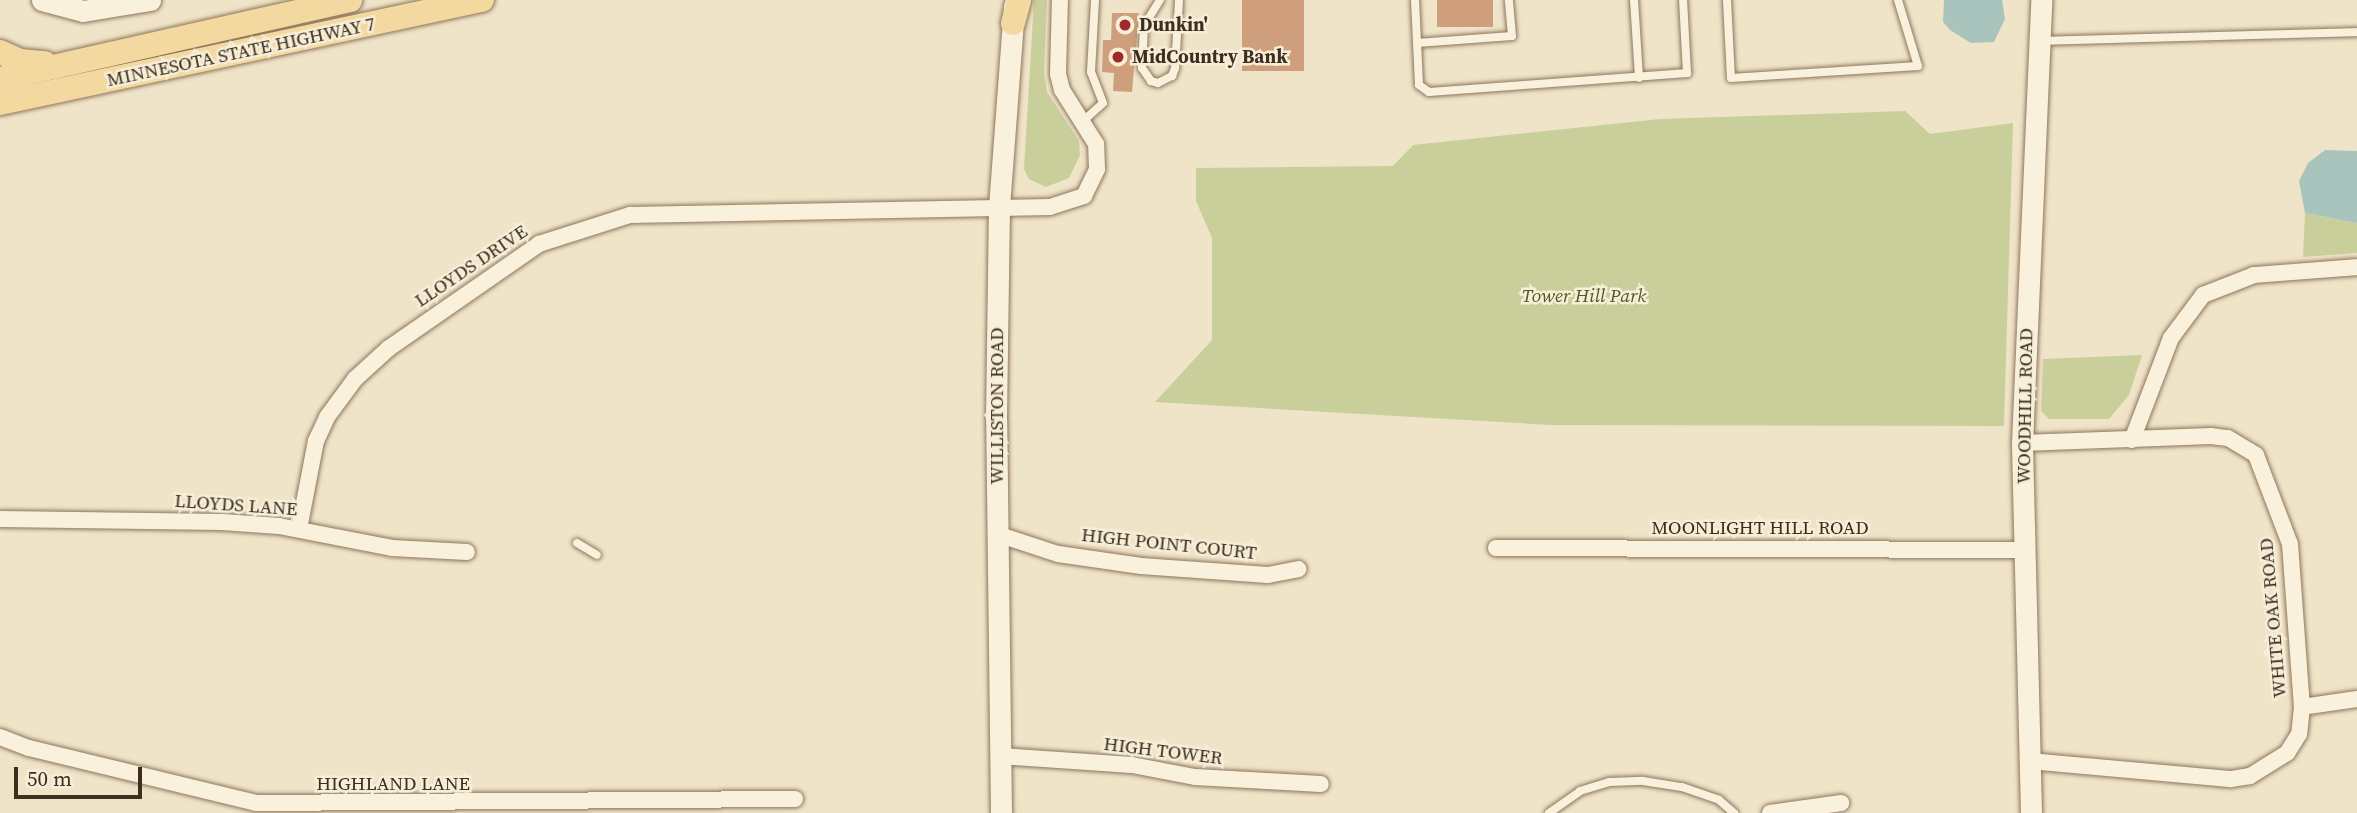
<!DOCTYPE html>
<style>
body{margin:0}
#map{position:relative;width:2357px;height:813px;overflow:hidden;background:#f0e4c8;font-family:"Source Serif 4",serif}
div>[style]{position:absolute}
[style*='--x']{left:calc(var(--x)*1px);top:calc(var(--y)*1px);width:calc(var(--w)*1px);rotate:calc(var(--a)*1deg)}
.green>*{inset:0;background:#c9cf9b}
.water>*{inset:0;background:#a9c4bc}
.building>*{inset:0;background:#cf9f7d;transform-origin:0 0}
.roads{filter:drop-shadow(0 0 2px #8d765c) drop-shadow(0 0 2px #8d765c)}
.lane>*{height:8px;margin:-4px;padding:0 4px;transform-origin:4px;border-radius:4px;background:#faf1dc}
.street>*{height:16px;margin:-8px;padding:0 8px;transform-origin:8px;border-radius:8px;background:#faf1dc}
.secondary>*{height:21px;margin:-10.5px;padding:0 10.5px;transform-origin:10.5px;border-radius:10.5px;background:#faf1dc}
.primary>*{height:24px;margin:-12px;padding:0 12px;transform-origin:12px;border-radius:12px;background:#f3d9a0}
.dots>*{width:19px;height:19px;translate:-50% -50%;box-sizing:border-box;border:4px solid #f7eed8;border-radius:50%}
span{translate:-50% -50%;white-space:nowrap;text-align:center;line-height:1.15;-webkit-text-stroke:5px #f7eed8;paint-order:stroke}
.poi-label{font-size:19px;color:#3d2e20;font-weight:700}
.left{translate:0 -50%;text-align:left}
.street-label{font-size:19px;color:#3d2e20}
.park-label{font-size:19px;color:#4d5a26;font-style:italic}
.scale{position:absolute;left:14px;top:767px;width:128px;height:32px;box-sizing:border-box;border:4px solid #3d2e20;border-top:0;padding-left:9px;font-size:21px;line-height:24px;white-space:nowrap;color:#3d2e20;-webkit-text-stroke:5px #f7eed8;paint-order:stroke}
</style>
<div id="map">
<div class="green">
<i style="clip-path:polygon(1034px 0,1047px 0,1044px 72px,1047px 92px,1079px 141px,1080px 155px,1069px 178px,1046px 187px,1029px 179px,1024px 169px)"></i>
<i style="clip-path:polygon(1905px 111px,1930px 134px,2013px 123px,2004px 426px,1550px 425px,1155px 402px,1212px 340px,1212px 238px,1196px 201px,1196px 168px,1393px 166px,1413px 145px,1660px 119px)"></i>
<i style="clip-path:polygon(2305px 213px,2357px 223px,2357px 253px,2303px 257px)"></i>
<i style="clip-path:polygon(2142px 355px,2129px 395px,2109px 419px,2049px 419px,2041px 411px,2043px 359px)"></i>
</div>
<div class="water">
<i style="clip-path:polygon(1944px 0,2002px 0,2005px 19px,1994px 42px,1971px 43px,1950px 30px,1943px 22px)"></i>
<i style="clip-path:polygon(2325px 150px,2357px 151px,2357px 223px,2305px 213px,2299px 181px,2308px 163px)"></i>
</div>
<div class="building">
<i style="left:1242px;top:0;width:62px;height:71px"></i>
<i style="left:1437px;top:0;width:56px;height:27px"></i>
<i style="clip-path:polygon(1112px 13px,1139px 13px,1132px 92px,1113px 91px,1114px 73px,1102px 72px,1103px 40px,1111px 40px)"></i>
</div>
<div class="roads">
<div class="lane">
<i style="--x:1160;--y:0;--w:31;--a:122"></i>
<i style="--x:1144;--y:26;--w:42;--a:92.7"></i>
<i style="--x:1142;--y:68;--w:16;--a:55"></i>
<i style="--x:1151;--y:81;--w:7;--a:16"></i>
<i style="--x:1158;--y:83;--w:16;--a:-27"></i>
<i style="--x:1172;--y:76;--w:9;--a:-69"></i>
<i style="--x:1175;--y:68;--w:68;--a:-86.6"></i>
<i style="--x:1415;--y:0;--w:85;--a:87.3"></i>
<i style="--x:1419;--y:85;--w:12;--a:35"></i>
<i style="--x:1429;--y:92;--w:259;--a:-4.2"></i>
<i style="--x:1687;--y:73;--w:73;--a:-93.1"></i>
<i style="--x:1634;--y:0;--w:78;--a:86.3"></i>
<i style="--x:1727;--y:0;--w:78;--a:87.1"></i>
<i style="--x:1731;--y:78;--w:187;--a:-3.7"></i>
<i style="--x:1918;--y:66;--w:69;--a:-106.9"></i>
<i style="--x:2042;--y:41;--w:315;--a:-1.6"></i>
<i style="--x:1417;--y:43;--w:95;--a:-4.2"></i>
<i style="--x:1512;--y:36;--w:36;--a:-95"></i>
<i style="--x:1082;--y:122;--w:28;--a:-42"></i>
<i style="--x:1103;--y:103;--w:33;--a:-111"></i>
<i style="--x:1091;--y:72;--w:72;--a:-86.8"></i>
<i style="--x:577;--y:543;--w:23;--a:31"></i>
<i style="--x:1549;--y:813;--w:38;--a:-35"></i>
<i style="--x:1580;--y:791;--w:31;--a:-17"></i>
<i style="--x:1610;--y:782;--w:33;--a:-2"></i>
<i style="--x:1643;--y:781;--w:39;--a:9"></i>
<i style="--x:1682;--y:787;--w:39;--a:19"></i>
<i style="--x:1719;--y:800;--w:20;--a:41"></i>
</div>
<div class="street">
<i style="--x:2132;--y:440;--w:109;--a:-69.1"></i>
<i style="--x:2171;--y:338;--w:54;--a:-53.3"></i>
<i style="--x:2203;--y:295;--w:55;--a:-21.4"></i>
<i style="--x:2254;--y:275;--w:103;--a:-4.4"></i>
<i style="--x:2022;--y:443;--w:189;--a:-2.1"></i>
<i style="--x:2211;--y:436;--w:17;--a:7"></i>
<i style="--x:2228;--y:438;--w:33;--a:31"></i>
<i style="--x:2256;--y:455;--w:95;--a:69.1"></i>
<i style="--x:2290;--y:544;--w:163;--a:85.8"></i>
<i style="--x:2302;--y:707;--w:27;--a:96"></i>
<i style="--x:2299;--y:734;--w:22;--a:122"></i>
<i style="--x:2287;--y:753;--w:44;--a:148.1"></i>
<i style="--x:2250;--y:776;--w:20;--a:171"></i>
<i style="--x:2230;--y:779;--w:202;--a:-174.9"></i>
<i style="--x:0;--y:519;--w:222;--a:0.8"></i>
<i style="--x:222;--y:522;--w:57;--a:4"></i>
<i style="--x:279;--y:526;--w:115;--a:11"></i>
<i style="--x:392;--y:548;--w:75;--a:3.1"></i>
<i style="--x:299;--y:529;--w:90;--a:-79.1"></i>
<i style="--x:316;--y:441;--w:26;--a:-65"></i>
<i style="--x:327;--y:417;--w:47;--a:-53.6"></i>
<i style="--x:355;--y:379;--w:46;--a:-42.4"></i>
<i style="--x:389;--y:348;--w:183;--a:-34.7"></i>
<i style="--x:539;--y:244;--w:96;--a:-17.7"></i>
<i style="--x:630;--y:215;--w:420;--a:-1.1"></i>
<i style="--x:1050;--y:207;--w:36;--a:-18"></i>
<i style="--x:1084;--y:196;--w:30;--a:-64"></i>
<i style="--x:1097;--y:169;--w:25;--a:-92"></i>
<i style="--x:1096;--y:144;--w:64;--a:-122.2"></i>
<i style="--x:1062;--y:90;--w:16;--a:-104"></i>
<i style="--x:1058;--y:74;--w:74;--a:-88.5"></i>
<i style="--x:997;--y:534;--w:64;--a:18.2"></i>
<i style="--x:1058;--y:554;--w:84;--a:8.2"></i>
<i style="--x:1141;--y:566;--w:127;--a:4.1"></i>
<i style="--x:1268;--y:575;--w:31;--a:-11"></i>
<i style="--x:1496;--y:548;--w:528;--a:0.22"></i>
<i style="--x:2302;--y:707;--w:56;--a:-8.3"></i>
<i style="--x:0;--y:737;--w:31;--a:21"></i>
<i style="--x:29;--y:748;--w:234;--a:13.6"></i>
<i style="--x:256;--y:803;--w:539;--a:-0.43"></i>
<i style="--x:1000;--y:756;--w:132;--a:3.9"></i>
<i style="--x:1132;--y:765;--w:64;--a:10.8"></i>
<i style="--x:1195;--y:777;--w:126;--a:3.2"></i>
<i style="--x:1770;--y:813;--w:72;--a:-8"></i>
</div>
<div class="secondary">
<i style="--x:42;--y:0;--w:42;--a:15"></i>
<i style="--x:83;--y:11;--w:68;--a:-9.3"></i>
<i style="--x:1001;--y:813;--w:394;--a:-90.7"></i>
<i style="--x:996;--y:419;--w:212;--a:-89.2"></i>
<i style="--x:999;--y:207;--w:202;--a:-85.7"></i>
<i style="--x:2031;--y:813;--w:370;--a:-91.4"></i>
<i style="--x:2022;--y:443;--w:443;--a:-87.5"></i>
</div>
<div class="primary">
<i style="--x:1013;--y:23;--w:24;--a:-75"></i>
<i style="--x:0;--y:52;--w:22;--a:24"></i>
<i style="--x:20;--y:61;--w:25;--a:5"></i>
<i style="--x:0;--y:79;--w:359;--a:-12.7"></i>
<i style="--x:0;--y:103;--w:493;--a:-12.1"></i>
</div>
</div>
<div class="dots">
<i style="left:1125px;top:25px;background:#9e2a2b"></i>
<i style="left:1118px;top:57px;background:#9e2a2b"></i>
</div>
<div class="poi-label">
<span class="left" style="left:1139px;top:25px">Dunkin'</span>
<span class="left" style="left:1132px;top:57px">MidCountry Bank</span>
</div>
<div class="street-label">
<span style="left:241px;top:52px;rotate:-12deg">MINNESOTA STATE HIGHWAY 7</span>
<span style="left:471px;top:266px;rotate:-34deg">LLOYDS DRIVE</span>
<span style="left:997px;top:406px;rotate:-90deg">WILLISTON ROAD</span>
<span style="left:2025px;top:406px;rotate:-89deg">WOODHILL ROAD</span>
<span style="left:236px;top:505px;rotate:4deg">LLOYDS LANE</span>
<span style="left:1760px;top:528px">MOONLIGHT HILL ROAD</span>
<span style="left:1169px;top:544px;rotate:6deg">HIGH POINT COURT</span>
<span style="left:2273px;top:618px;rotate:-95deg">WHITE OAK ROAD</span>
<span style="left:1163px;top:751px;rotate:7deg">HIGH TOWER</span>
<span style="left:393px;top:784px">HIGHLAND LANE</span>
</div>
<div class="park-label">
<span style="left:1584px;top:296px">Tower Hill Park</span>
</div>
<div class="scale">50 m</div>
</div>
